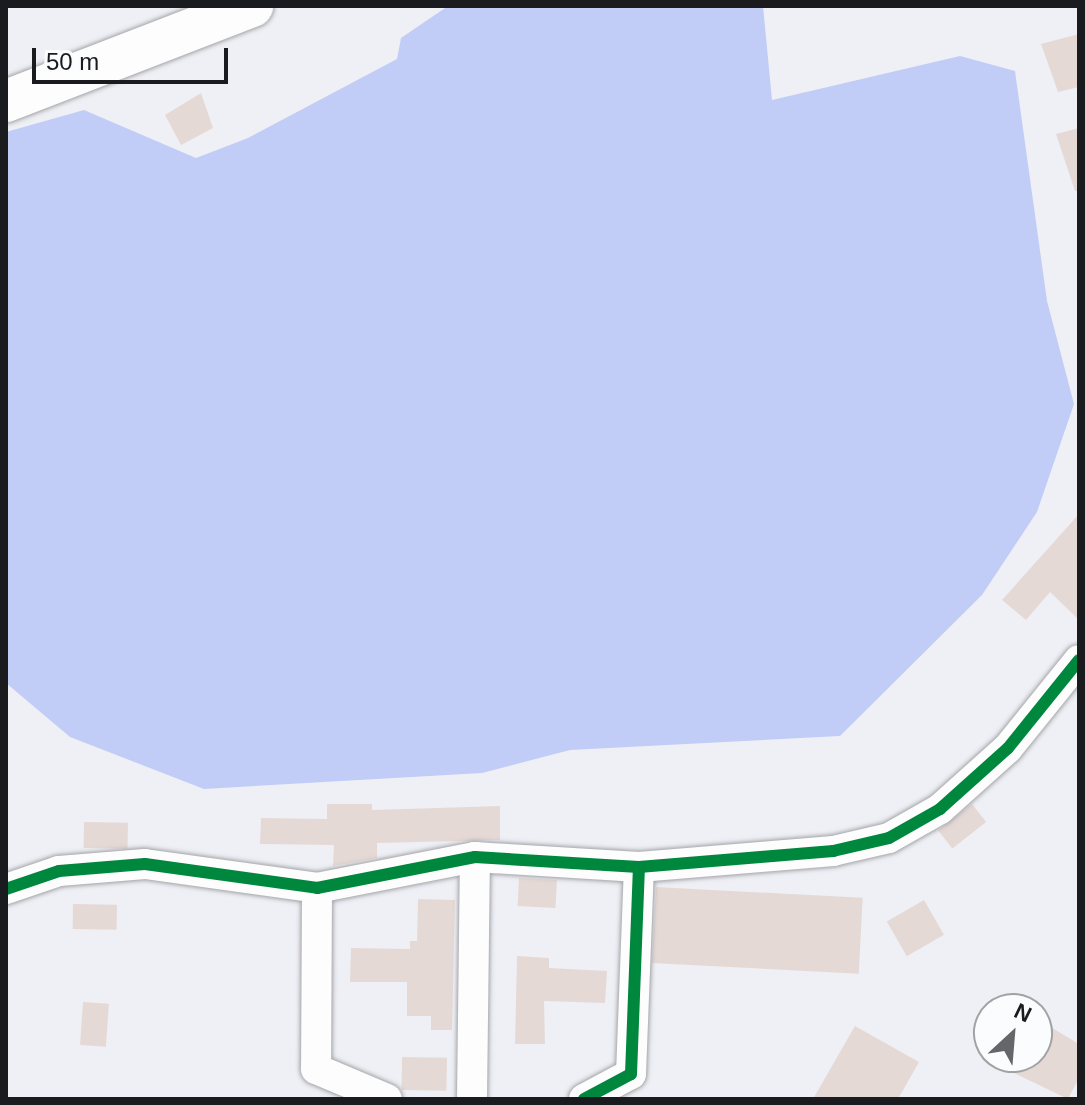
<!DOCTYPE html>
<style>
body{margin:0}
#map{position:relative;width:1085px;height:1105px;overflow:hidden;background:#eff0f5;font-family:Arial,sans-serif}
div>[style]{position:absolute}
[style*='--x']{left:calc(var(--x)*1px);top:calc(var(--y)*1px);width:calc(var(--w)*1px);rotate:calc(var(--a)*1deg)}
.forest>*{inset:0;background:#c1cdf6}
.building>*{inset:0;background:#e5d9d6;transform-origin:0 0}
.roads{filter:drop-shadow(0 0 2px #a4a5a9) drop-shadow(0 0 2px #a4a5a9)}
.street>*{height:30px;margin:-15px;padding:0 15px;transform-origin:15px;border-radius:15px;background:#fdfdfe}
.secondary>*{height:42px;margin:-21px;padding:0 21px;transform-origin:21px;border-radius:21px;background:#fdfdfe}
.cycleway>*{height:12px;margin:-6px;padding:0 6px;transform-origin:6px;border-radius:6px;background:#00873e}
span{translate:-50% -50%;white-space:nowrap;text-align:center;line-height:1.15;-webkit-text-stroke:6px #fbfcfe;paint-order:stroke}
.frame{position:absolute;inset:0;border:8px solid #1a1b1e;pointer-events:none}
.north{position:absolute;left:973px;top:993px;width:80px;height:80px;box-sizing:border-box;background:#fbfcfe;border:2px solid #a1a2a4;border-radius:50%;rotate:26deg;font-size:22px;font-weight:700;line-height:32px;text-align:center;color:#1a1b1e}
.north::after{content:'';display:block;margin:auto;width:28px;height:36px;background:#656669;clip-path:polygon(50% 0,100% 100%,50% 72%,0 100%)}
.scale{position:absolute;left:32px;top:48px;width:196px;height:36px;box-sizing:border-box;border:4px solid #1a1b1e;border-top:0;padding-left:10px;font-size:24px;line-height:28px;white-space:nowrap;color:#1a1b1e;-webkit-text-stroke:6px #fbfcfe;paint-order:stroke}
</style>
<div id="map">
<div class="forest">
<i style="clip-path:polygon(448px 6px,763px 6px,772px 100px,960px 56px,1015px 71px,1047px 301px,1074px 404px,1037px 512px,982px 595px,840px 736px,570px 750px,482px 773px,204px 789px,70px 737px,6px 683px,6px 132px,84px 110px,196px 158px,248px 138px,397px 59px,401px 38px)"></i>
</div>
<div class="building">
<i style="clip-path:polygon(1079px 34px,1079px 87px,1058px 92px,1041px 44px)"></i>
<i style="clip-path:polygon(201px 93px,213px 128px,181px 145px,165px 115px)"></i>
<i style="clip-path:polygon(1079px 128px,1079px 191px,1075px 191px,1056px 134px)"></i>
<i style="clip-path:polygon(1079px 514px,1079px 620px,1050px 592px,1026px 620px,1002px 600px)"></i>
<i style="clip-path:polygon(327px 804px,372px 804px,372px 810px,500px 806px,500px 840px,377px 843px,377px 858px,333px 866px,334px 845px,260px 844px,261px 818px,327px 819px)"></i>
<i style="left:972px;top:804px;width:23px;height:43px;rotate:52deg"></i>
<i style="left:84px;top:822px;width:44px;height:26px;rotate:1deg"></i>
<i style="left:519px;top:878px;width:38px;height:28px;rotate:3deg"></i>
<i style="left:656px;top:887px;width:207px;height:76px;rotate:3deg"></i>
<i style="clip-path:polygon(418px 899px,455px 900px,452px 1030px,431px 1030px,431px 1016px,407px 1016px,407px 982px,350px 982px,351px 948px,410px 949px,410px 941px,417px 941px)"></i>
<i style="left:924px;top:900px;width:40px;height:43px;rotate:60deg"></i>
<i style="left:73px;top:904px;width:44px;height:25px;rotate:1deg"></i>
<i style="clip-path:polygon(517px 956px,549px 958px,549px 968px,607px 971px,605px 1003px,544px 1001px,545px 1044px,515px 1044px)"></i>
<i style="left:83px;top:1002px;width:26px;height:43px;rotate:4deg"></i>
<i style="clip-path:polygon(855px 1026px,919px 1062px,898px 1099px,813px 1099px)"></i>
<i style="clip-path:polygon(1049px 1026px,1079px 1044px,1079px 1078px,1068px 1099px,1012px 1072px,1019px 1057px,1037px 1057px)"></i>
<i style="left:402px;top:1057px;width:45px;height:33px;rotate:1deg"></i>
</div>
<div class="roads">
<div class="street">
<i style="--x:317;--y:888;--w:181;--a:90.3"></i>
<i style="--x:316;--y:1069;--w:77;--a:22.9"></i>
<i style="--x:6;--y:889;--w:56;--a:-18.8"></i>
<i style="--x:59;--y:871;--w:86;--a:-4.7"></i>
<i style="--x:145;--y:864;--w:174;--a:7.9"></i>
<i style="--x:317;--y:888;--w:161;--a:-11.1"></i>
<i style="--x:475;--y:857;--w:164;--a:3.5"></i>
<i style="--x:639;--y:867;--w:195;--a:-4.7"></i>
<i style="--x:833;--y:851;--w:57;--a:-13.1"></i>
<i style="--x:889;--y:838;--w:59;--a:-29.6"></i>
<i style="--x:940;--y:809;--w:91;--a:-41.9"></i>
<i style="--x:1008;--y:748;--w:113;--a:-51.1"></i>
<i style="--x:472;--y:1099;--w:242;--a:-89.3"></i>
<i style="--x:584;--y:1099;--w:53;--a:-28"></i>
<i style="--x:631;--y:1074;--w:207;--a:-87.8"></i>
</div>
<div class="secondary">
<i style="--x:6;--y:101;--w:264;--a:-21.1"></i>
</div>
</div>
<div class="cycleway">
<i style="--x:6;--y:889;--w:56;--a:-18.8"></i>
<i style="--x:59;--y:871;--w:86;--a:-4.7"></i>
<i style="--x:145;--y:864;--w:174;--a:7.9"></i>
<i style="--x:317;--y:888;--w:161;--a:-11.1"></i>
<i style="--x:475;--y:857;--w:164;--a:3.5"></i>
<i style="--x:639;--y:867;--w:195;--a:-4.7"></i>
<i style="--x:833;--y:851;--w:57;--a:-13.1"></i>
<i style="--x:889;--y:838;--w:59;--a:-29.6"></i>
<i style="--x:940;--y:809;--w:91;--a:-41.9"></i>
<i style="--x:1008;--y:748;--w:113;--a:-51.1"></i>
<i style="--x:584;--y:1099;--w:53;--a:-28"></i>
<i style="--x:631;--y:1074;--w:207;--a:-87.8"></i>
</div>
<div class="frame"></div>
<div class="north">N</div>
<div class="scale">50 m</div>
</div>
